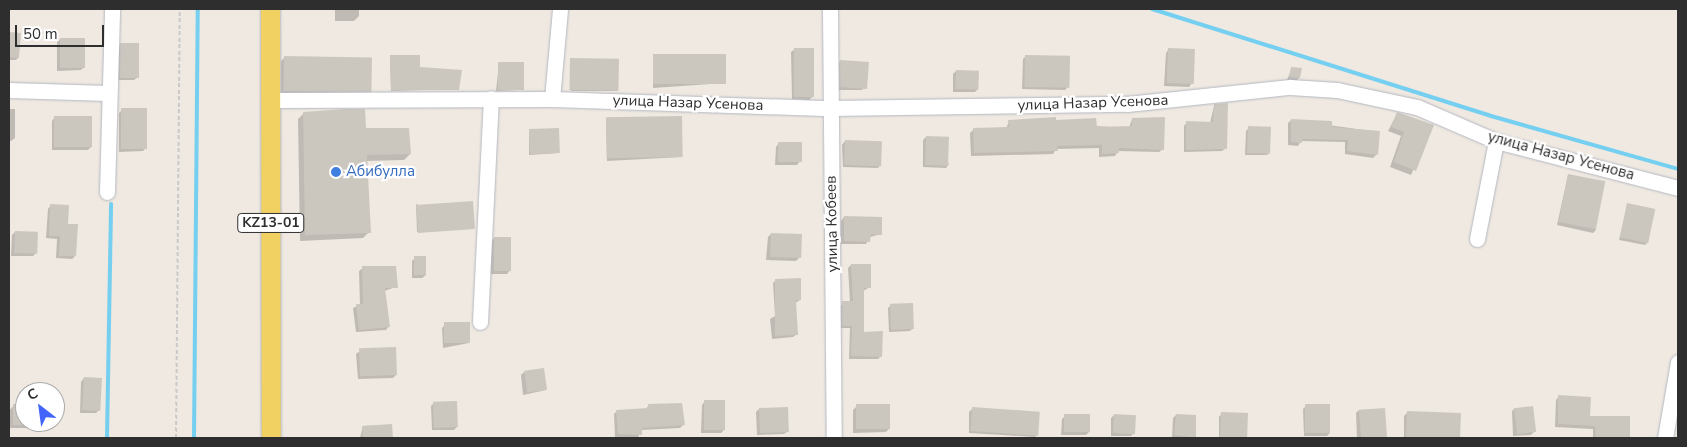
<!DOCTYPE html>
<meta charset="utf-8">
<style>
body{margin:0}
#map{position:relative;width:1687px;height:447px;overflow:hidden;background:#efe9e1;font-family:"Nunito Sans",sans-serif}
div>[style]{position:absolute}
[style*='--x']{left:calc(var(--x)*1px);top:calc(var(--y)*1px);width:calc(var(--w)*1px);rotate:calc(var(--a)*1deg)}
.shadow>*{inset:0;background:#0003}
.stream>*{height:4px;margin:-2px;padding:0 2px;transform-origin:2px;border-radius:2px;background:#75cff0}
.building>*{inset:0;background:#cbc7bf;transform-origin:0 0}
.path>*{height:2px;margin-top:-1px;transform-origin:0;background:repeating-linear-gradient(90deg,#c9c9c9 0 4px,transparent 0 6.5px)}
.roads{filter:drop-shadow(0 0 1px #b4b7c1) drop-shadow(0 0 1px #b4b7c1)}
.minor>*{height:15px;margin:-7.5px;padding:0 7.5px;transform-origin:7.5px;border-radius:7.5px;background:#fff}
.major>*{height:19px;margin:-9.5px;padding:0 9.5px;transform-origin:9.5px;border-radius:9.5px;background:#f2d163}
.dots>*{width:14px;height:14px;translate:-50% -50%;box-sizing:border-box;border:2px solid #fff;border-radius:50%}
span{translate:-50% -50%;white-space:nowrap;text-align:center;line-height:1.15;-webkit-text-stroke:4.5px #fff;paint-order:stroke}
.shield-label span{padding:1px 4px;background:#fff;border:1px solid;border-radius:4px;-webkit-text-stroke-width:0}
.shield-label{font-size:14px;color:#2e2e2e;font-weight:700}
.street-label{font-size:15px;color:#2e2e2e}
.shop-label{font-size:15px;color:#366cbe}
.left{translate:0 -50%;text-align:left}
.frame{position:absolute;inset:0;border:10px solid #2e2e2e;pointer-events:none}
.north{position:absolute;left:15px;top:382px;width:50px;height:50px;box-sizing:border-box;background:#fff;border:1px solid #ababab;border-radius:50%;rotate:330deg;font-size:14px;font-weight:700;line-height:20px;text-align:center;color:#2e2e2e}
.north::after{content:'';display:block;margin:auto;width:18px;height:22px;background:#4264fb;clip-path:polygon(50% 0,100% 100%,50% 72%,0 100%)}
.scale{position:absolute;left:15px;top:25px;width:89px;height:22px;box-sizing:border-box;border:2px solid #2e2e2e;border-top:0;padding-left:6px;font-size:15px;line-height:18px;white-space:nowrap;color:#2e2e2e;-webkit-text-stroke:4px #fff;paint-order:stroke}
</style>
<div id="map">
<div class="shadow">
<i style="clip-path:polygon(335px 9px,359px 9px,359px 16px,354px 21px,335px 21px)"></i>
<i style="clip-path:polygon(9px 33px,20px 34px,19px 57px,16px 60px,9px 60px)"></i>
<i style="clip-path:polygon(60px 39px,84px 67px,81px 70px,57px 71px,57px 42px)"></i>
<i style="clip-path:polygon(121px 44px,138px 77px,134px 80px,117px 80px,118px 47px)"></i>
<i style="clip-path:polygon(795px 49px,812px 97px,809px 100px,792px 99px,791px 52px)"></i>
<i style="clip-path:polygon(1169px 49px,1192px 83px,1189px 87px,1164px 86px,1166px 53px)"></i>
<i style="clip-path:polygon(1026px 56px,1068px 87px,1065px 90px,1022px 89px,1023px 59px)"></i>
<i style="clip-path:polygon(390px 57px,419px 68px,458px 89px,391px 91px)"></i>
<i style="clip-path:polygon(653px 57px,725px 83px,653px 88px)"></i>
<i style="clip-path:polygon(284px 58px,369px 90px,366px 93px,281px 94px,281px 61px)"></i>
<i style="clip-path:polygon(571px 59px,618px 91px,571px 91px)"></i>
<i style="clip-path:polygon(840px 62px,865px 87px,862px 90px,837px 90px,837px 65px)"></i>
<i style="clip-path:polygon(499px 63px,522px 89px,520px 90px,496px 91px)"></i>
<i style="clip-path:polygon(1292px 68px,1299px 78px,1296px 81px,1287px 80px)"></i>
<i style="clip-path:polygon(956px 71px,978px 89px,975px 92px,953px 92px,953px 74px)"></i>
<i style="clip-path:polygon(1214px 106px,1226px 148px,1222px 151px,1184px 152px,1184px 126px,1187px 122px,1210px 123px)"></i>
<i style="clip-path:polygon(9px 109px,15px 109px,15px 138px,11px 141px,9px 141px)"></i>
<i style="clip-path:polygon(122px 110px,146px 148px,143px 151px,119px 152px,119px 113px)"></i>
<i style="clip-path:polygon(304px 113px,365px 130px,410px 154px,404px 160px,366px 161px,369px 232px,363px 238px,300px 241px,298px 119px)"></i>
<i style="clip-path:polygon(1397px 114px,1433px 125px,1411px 175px,1390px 167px,1401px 136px,1388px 131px)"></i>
<i style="clip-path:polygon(55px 117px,91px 147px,88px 150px,52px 150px,52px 121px)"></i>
<i style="clip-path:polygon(1132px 119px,1163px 149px,1159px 152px,1118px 151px,1115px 156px,1099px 157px,1099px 148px,1056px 149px,1053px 154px,971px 156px,970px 133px,973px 130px,1006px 129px,1009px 121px,1129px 128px)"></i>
<i style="clip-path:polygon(1291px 120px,1379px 132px,1376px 155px,1373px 158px,1345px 154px,1345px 142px,1301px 141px,1298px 146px,1288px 145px,1288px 123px)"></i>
<i style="clip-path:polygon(606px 122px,682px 157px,607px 161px)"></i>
<i style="clip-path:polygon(1249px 128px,1270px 151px,1267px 155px,1245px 155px,1246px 131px)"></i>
<i style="clip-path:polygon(529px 130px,558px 153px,529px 155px)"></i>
<i style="clip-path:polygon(926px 137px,949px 164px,946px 168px,923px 167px,923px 140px)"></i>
<i style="clip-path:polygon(845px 141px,881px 164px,878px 168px,843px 167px,842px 145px)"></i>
<i style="clip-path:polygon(779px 143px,800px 161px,797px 165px,775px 165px,776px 147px)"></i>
<i style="clip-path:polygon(1568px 175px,1596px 230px,1593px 233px,1557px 225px)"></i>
<i style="clip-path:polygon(416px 204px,474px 228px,417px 232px)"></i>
<i style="clip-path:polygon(51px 205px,67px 225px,75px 256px,72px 259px,56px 258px,57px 239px,46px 238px,48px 209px)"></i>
<i style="clip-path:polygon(1628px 205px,1648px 242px,1645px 245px,1619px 240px)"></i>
<i style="clip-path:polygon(844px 217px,881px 234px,870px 237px,866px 244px,841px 244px,841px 221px)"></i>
<i style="clip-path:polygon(15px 232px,36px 253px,33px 256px,11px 256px,12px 235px)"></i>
<i style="clip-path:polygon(771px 234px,799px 258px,796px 261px,766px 260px,768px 237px)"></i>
<i style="clip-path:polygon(494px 238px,510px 270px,507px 274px,489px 274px,491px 242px)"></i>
<i style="clip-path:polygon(415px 258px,426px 275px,422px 278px,412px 278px,412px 261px)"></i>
<i style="clip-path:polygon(851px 265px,870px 287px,863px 291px,863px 334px,881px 356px,878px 359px,849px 359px,850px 328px,840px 328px,839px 306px,850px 302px,848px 268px)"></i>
<i style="clip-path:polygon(363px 268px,396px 287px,384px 291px,389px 326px,386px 330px,356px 332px,353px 308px,360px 305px,359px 271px)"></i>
<i style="clip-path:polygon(776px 280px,800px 300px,795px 303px,797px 334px,793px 337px,772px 339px,770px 319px,775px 316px,773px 283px)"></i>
<i style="clip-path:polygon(891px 305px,913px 328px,910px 331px,889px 332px,888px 308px)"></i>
<i style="clip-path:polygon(445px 325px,469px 343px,443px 348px,442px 328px)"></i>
<i style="clip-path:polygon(360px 351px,396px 375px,393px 378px,358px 379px,356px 354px)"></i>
<i style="clip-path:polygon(524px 372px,546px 390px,523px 395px,521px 375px)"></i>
<i style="clip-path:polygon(84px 378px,99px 410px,96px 413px,80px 413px,81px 382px)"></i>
<i style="clip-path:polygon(1559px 396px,1589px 417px,1629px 417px,1629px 438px,1593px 438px,1593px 429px,1555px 427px,1556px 400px)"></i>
<i style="clip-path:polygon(705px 401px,724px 430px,721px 433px,701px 433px,702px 405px)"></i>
<i style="clip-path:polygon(434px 403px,457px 427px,454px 430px,432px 430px,431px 406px)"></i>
<i style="clip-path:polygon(14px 405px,25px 405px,25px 422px,41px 422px,41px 425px,37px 428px,9px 428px,9px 411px)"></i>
<i style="clip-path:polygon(649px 405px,683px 425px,680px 428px,641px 430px,638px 438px,615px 437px,614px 414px,617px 411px,646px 409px)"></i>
<i style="clip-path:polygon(857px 406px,889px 429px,886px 432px,853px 433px,853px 410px)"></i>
<i style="clip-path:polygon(1306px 406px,1330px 433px,1327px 436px,1304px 436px,1303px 409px)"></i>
<i style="clip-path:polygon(1515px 408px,1534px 432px,1531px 435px,1513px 436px,1512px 411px)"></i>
<i style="clip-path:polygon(759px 409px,788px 431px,784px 434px,757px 435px,756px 412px)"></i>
<i style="clip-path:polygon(972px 409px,1038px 434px,1035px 437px,969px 433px,969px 412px)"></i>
<i style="clip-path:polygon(1359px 410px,1384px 410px,1385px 438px,1357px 438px,1356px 413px)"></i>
<i style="clip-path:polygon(1222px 413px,1247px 414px,1247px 438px,1219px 438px,1219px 417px)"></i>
<i style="clip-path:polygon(1407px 413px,1460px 414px,1459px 438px,1404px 438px,1404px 416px)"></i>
<i style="clip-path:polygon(1114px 415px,1134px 433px,1131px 436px,1111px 436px,1111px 418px)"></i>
<i style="clip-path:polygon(1176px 415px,1194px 437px,1193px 438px,1172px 438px,1173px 418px)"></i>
<i style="clip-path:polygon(1065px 416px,1089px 432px,1086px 435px,1061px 435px,1062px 419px)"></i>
<i style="clip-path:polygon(391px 425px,391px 438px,360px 438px,363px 426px)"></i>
</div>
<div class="stream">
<i style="--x:1152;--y:9;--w:355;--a:17.5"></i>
<i style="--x:1491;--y:116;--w:194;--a:15.8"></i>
<i style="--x:107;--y:438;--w:234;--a:-89"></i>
<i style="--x:194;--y:438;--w:429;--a:-89.5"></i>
</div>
<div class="building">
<i style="left:9px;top:32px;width:12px;height:25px;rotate:5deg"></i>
<i style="left:60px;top:38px;width:25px;height:30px"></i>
<i style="left:120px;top:43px;width:19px;height:35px"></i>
<i style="left:794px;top:48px;width:20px;height:49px"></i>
<i style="left:1168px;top:48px;width:27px;height:35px;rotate:2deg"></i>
<i style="left:726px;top:54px;width:30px;height:73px;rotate:90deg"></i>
<i style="clip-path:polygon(390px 55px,420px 55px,420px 67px,462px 70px,459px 90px,391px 90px)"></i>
<i style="left:1025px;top:55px;width:45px;height:32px;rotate:1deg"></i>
<i style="left:284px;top:56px;width:88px;height:35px;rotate:1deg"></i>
<i style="left:570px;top:58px;width:49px;height:32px;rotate:1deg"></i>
<i style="left:840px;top:60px;width:29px;height:27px;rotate:4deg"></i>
<i style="left:498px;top:62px;width:26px;height:28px"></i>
<i style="clip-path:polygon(1291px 67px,1302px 68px,1300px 78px,1289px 77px)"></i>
<i style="left:956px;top:70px;width:23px;height:19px;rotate:2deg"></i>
<i style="clip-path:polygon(1228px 103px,1227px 149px,1186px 150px,1186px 121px,1213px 122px,1214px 104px)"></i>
<i style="left:121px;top:108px;width:26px;height:41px"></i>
<i style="clip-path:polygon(345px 109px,365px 109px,366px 128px,409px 128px,411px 154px,367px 155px,371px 233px,305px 235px,303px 112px)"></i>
<i style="clip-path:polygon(1397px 112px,1434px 125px,1416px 171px,1394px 162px,1404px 132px,1391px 127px)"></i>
<i style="left:54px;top:116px;width:38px;height:31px"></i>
<i style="left:682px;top:116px;width:41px;height:76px;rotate:89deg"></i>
<i style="clip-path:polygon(1056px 117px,1056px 120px,1096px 118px,1097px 127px,1132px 126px,1132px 118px,1165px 117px,1164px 150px,1119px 148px,1119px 153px,1102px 154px,1102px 145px,1057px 146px,1058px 151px,974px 153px,973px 128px,1009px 127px,1008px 120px)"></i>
<i style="clip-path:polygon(1291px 119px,1332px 121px,1332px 127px,1380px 131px,1378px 155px,1347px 151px,1348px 140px,1302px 139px,1302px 143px,1291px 142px)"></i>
<i style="left:1248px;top:126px;width:23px;height:27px;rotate:2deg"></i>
<i style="left:559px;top:128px;width:25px;height:30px;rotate:88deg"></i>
<i style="left:926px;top:136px;width:23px;height:29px;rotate:2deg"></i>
<i style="left:845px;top:140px;width:37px;height:25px;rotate:2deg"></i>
<i style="left:778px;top:142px;width:24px;height:20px"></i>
<i style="left:1568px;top:174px;width:38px;height:49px;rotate:11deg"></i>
<i style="left:473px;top:201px;width:28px;height:57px;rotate:86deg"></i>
<i style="left:1627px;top:203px;width:29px;height:35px;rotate:12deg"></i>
<i style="clip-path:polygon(50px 204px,69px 205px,68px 224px,78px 224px,76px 256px,59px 256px,60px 236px,49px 236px)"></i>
<i style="clip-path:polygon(844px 216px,882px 217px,882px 235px,871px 234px,870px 242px,844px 241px)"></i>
<i style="left:15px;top:231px;width:23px;height:22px;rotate:2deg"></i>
<i style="left:771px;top:233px;width:31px;height:24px;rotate:2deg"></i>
<i style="left:494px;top:237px;width:17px;height:34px"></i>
<i style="left:414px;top:256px;width:12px;height:19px"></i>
<i style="clip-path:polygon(851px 264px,871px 264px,871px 288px,864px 288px,864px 332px,883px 331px,882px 357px,851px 356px,852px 326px,842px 326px,842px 301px,853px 301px)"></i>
<i style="clip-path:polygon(362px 266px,396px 266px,398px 288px,385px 288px,390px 327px,359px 330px,356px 304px,363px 304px)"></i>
<i style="clip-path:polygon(801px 278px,801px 300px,796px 300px,798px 335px,775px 336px,775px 279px)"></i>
<i style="left:913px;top:303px;width:26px;height:23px;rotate:88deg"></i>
<i style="left:470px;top:322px;width:21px;height:26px;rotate:90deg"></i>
<i style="left:396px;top:347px;width:28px;height:37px;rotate:88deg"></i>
<i style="left:544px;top:368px;width:22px;height:20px;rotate:82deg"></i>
<i style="left:84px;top:377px;width:18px;height:33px;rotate:3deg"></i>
<i style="clip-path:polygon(1558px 395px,1591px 397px,1590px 416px,1630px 416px,1630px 438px,1596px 438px,1595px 426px,1558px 424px)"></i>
<i style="left:704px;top:400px;width:21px;height:30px"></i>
<i style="left:457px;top:401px;width:26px;height:24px;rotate:88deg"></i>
<i style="clip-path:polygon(682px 403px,685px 425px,642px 428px,642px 435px,618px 434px,616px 410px,648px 408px,648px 404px)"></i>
<i style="left:13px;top:404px;width:12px;height:21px"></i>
<i style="left:890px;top:404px;width:25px;height:34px;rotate:90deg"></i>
<i style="left:1305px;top:404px;width:25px;height:29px"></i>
<i style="left:1533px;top:406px;width:26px;height:19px;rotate:83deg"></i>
<i style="left:788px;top:407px;width:25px;height:29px;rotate:88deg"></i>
<i style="left:972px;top:407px;width:68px;height:24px;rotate:4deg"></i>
<i style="left:1385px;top:408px;width:30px;height:26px;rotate:86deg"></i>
<i style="left:1407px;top:411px;width:54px;height:27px;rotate:2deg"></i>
<i style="left:1221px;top:412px;width:27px;height:26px;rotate:2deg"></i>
<i style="left:1090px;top:414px;width:18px;height:26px;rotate:90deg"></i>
<i style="left:1114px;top:414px;width:22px;height:19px;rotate:3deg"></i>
<i style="clip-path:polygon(1176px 414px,1196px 415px,1196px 438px,1174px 435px)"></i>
<i style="left:392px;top:424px;width:14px;height:30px;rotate:86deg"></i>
</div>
<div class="path">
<i style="--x:176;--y:438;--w:429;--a:-89.5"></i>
</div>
<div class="roads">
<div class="minor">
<i style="--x:830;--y:9;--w:429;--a:89.5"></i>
<i style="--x:9;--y:90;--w:99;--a:1.7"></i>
<i style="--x:552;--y:99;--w:90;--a:-84.9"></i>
<i style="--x:271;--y:100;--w:281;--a:-0.2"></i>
<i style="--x:552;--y:99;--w:278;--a:1.9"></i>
<i style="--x:830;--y:108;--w:297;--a:-0.8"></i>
<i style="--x:1127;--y:104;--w:164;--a:-6"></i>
<i style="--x:1290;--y:87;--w:47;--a:3.7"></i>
<i style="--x:1337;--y:90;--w:82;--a:12"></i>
<i style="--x:1417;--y:107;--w:86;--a:23.3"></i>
<i style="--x:1496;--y:141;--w:188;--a:14.5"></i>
<i style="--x:107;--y:192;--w:183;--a:-88.4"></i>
<i style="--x:1477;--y:239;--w:100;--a:-79"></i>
<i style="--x:480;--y:322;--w:224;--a:-87.2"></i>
<i style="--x:1665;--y:438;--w:77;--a:-80.3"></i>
</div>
<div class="major">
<i style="--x:270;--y:9;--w:429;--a:89.9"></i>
</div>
</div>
<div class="dots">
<i style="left:336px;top:172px;background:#3f7fe0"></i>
</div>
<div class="shield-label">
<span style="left:271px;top:223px">KZ13-01</span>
</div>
<div class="street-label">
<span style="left:688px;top:103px;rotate:2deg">улица Назар Усенова</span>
<span style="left:1093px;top:103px;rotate:-2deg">улица Назар Усенова</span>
<span style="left:1561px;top:156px;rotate:15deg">улица Назар Усенова</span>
<span style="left:832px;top:224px;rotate:-91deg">улица Кобеев</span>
</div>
<div class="shop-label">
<span class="left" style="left:346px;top:172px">Абибулла</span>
</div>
<div class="frame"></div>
<div class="north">С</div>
<div class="scale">50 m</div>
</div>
